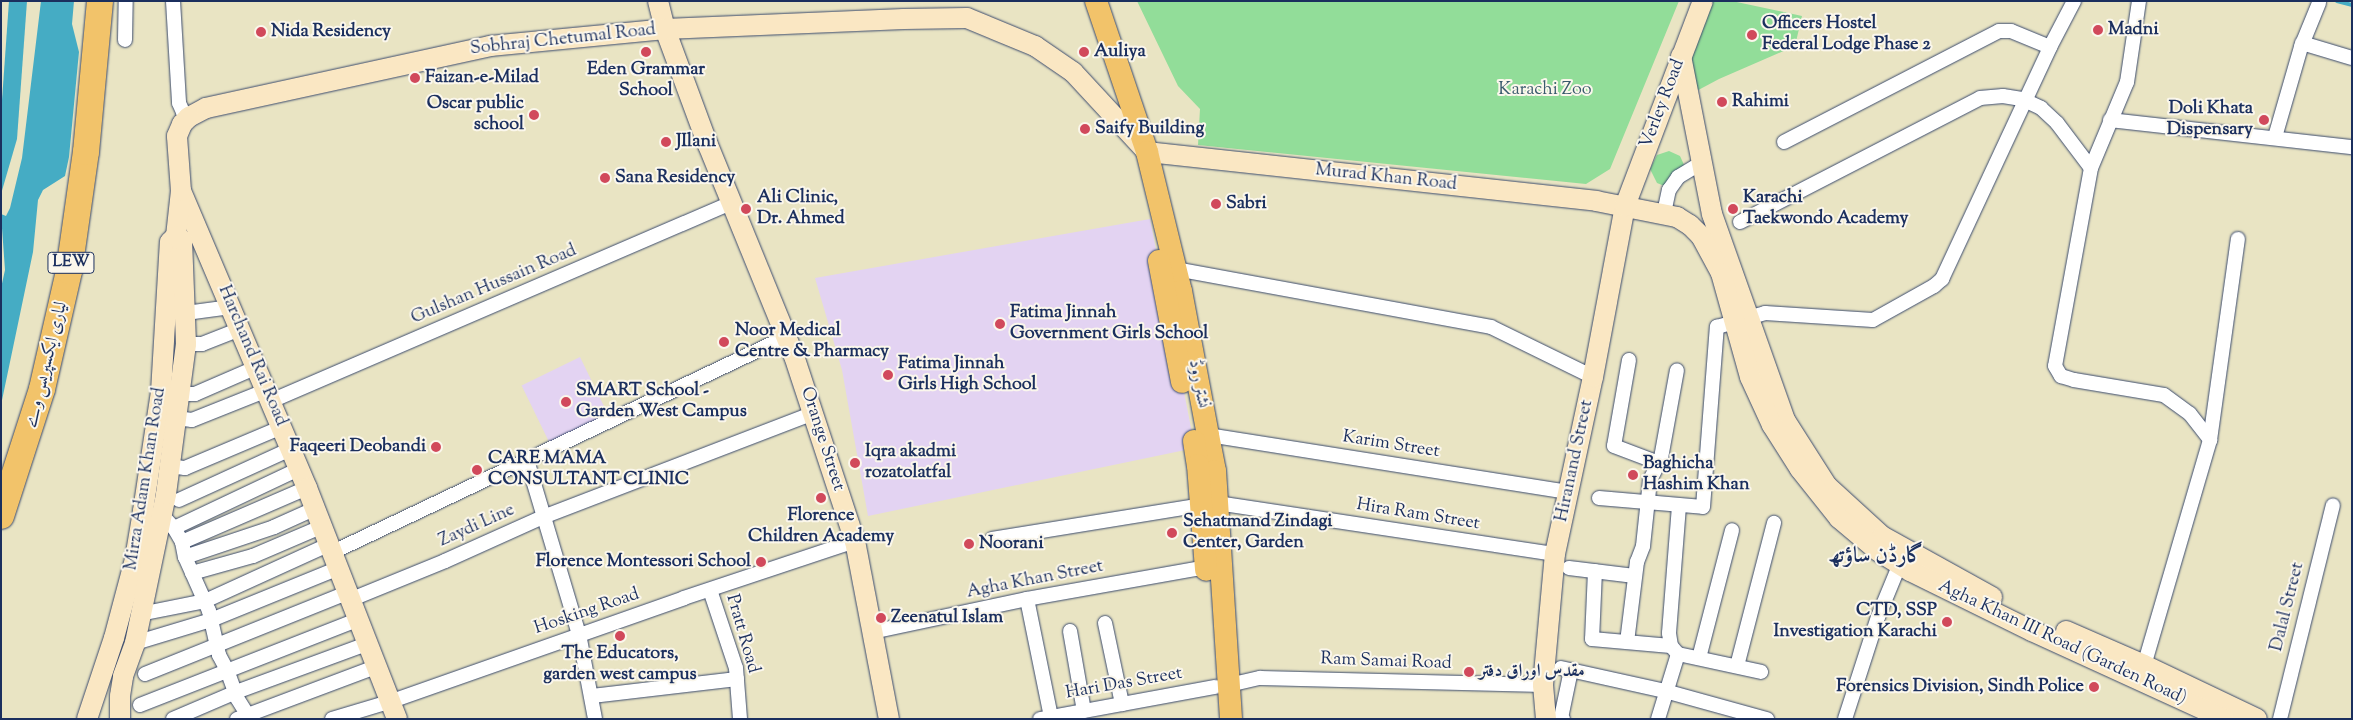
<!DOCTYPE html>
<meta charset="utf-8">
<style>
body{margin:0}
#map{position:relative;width:2353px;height:720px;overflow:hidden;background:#e9e4c3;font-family:"Sorts Mill Goudy",Amiri,serif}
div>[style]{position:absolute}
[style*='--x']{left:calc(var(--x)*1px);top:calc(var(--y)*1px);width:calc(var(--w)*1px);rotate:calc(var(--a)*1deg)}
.built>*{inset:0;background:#e3d3f2;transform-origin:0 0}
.green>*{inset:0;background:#92dd99}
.water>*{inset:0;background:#45acc4}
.stream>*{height:4px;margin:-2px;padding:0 2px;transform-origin:2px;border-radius:2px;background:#45acc4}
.roads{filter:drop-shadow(0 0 1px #3a4a6d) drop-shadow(0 0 1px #3a4a6d)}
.street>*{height:14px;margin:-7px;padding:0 7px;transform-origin:7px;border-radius:7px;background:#fff}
.secondary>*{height:20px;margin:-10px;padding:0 10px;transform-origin:10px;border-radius:10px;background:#fae7c3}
.primary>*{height:22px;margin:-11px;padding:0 11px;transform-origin:11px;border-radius:11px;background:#f2c36a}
.highway>*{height:26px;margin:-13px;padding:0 13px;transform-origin:13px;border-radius:13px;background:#f2c36a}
.dots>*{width:14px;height:14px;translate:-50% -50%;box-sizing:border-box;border:2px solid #fbf7ec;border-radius:50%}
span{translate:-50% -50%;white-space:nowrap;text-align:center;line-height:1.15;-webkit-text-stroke:4px #fbf7ec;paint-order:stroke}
.shield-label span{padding:1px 4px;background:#fbf7ec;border:1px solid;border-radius:4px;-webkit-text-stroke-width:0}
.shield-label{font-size:16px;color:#1b2f5e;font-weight:700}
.poi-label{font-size:18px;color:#1b2f5e;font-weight:700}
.left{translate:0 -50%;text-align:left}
.right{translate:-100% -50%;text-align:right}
.street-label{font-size:18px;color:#1b2f5e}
.park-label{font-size:18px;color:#395a6d}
.district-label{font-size:22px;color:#1b2f5e;font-weight:700}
.frame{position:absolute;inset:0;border:2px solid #1b2f5e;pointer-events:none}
</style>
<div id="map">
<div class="built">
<i style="clip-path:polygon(1150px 219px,1195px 448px,868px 516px,842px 370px,815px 278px)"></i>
<i style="left:580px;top:357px;width:70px;height:65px;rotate:64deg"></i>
</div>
<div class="green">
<i style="clip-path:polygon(1137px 1px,1679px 1px,1610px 169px,1586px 184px,1198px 145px,1200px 109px,1178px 86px)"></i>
<i style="clip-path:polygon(1703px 1px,1732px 1px,1802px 16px,1795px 46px,1719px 79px,1689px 95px,1681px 57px)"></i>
<i style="clip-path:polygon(1669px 151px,1680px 156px,1685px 167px,1667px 187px,1657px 183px,1650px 169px,1657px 155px)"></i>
</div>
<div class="water">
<i style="clip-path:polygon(9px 1px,27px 1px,17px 139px,1px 194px,1px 114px)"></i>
<i style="clip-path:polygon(41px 1px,74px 1px,72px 24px,79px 52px,78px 62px,69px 157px,65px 176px,43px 190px,38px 200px,33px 252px,1px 405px,1px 288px,5px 270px,1px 214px,6px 216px,10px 208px,22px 158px)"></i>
</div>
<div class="stream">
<i style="--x:2337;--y:1;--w:16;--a:15"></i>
</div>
<div class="roads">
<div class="street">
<i style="--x:173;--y:1;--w:102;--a:86.6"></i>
<i style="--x:179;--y:103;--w:10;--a:66"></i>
<i style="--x:183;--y:112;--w:8;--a:40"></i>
<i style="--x:2139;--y:1;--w:82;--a:98.4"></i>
<i style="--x:2127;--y:82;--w:93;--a:112.7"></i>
<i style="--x:2091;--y:168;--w:201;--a:100.3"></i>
<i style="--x:2055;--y:366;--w:12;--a:59"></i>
<i style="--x:2061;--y:376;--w:14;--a:17"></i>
<i style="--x:2074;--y:380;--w:91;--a:9.5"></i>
<i style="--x:2164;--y:395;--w:32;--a:36"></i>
<i style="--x:2190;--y:414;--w:33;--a:52"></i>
<i style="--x:2210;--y:440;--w:234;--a:106.3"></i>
<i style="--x:125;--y:40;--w:39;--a:-89"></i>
<i style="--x:2302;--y:43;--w:52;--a:16.7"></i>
<i style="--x:2110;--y:120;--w:244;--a:6.4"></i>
<i style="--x:2275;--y:137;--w:94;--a:-73.9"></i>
<i style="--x:2301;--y:47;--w:48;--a:-67.8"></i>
<i style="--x:1784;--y:142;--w:242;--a:-27.3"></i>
<i style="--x:1999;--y:31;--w:12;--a:0"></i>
<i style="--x:2011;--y:31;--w:42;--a:22.3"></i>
<i style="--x:1664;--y:213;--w:24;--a:-78"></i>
<i style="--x:1669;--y:190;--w:16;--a:-55"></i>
<i style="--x:1678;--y:177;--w:27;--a:-31"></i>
<i style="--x:1740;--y:222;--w:270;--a:-27.3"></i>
<i style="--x:1980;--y:98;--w:23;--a:-5"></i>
<i style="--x:2003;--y:96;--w:19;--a:9"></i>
<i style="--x:2022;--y:99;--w:21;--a:25"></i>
<i style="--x:2041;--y:108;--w:22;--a:43"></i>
<i style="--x:2057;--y:123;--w:56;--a:52.9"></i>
<i style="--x:1175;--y:269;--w:321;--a:10.4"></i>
<i style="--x:1491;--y:327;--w:114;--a:26.1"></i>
<i style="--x:186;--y:313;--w:45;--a:-7.6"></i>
<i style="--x:1748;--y:318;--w:18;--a:-16"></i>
<i style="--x:1765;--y:313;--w:108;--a:3.7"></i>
<i style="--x:1873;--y:320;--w:70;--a:-29.1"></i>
<i style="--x:1934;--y:286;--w:11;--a:-41"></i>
<i style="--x:1942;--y:279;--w:256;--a:-65"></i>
<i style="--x:2050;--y:47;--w:52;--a:-62.4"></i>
<i style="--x:186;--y:344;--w:16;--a:0"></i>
<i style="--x:202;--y:344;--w:41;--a:-21.5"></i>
<i style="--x:1629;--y:360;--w:87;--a:99.9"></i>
<i style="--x:1614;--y:446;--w:48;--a:20.7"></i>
<i style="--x:179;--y:394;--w:16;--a:0"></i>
<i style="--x:195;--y:394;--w:68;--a:-23.5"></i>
<i style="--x:271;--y:401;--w:501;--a:-23.29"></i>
<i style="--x:176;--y:418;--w:16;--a:7"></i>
<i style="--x:192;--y:420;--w:81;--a:-21.8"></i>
<i style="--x:1208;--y:435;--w:364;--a:9"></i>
<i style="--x:2210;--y:440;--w:203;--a:-82.1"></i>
<i style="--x:527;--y:460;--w:182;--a:73.4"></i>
<i style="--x:579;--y:634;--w:86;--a:79.3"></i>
<i style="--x:170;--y:466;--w:15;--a:8"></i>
<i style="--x:185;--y:468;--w:105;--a:-22.9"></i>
<i style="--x:1599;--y:498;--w:104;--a:4.9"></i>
<i style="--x:1703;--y:507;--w:181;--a:-85.6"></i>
<i style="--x:1717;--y:327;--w:19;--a:-16"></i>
<i style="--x:179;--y:500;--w:123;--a:-24.5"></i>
<i style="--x:1217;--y:503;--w:342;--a:8.6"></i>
<i style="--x:162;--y:515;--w:18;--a:47"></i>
<i style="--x:174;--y:528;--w:16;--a:60"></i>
<i style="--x:182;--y:542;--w:15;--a:79"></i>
<i style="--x:185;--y:557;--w:59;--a:66"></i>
<i style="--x:209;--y:611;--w:45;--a:77.2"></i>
<i style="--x:219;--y:655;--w:17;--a:62"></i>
<i style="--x:227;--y:670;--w:30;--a:70"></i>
<i style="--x:237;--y:698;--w:25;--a:58"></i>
<i style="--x:174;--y:528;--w:138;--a:-25.3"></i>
<i style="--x:992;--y:539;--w:212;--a:-9.2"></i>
<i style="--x:182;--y:542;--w:136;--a:-23.4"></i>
<i style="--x:333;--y:552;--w:501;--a:-25.39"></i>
<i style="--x:185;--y:557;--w:94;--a:-18.6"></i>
<i style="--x:274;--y:527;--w:46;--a:-24.3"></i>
<i style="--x:1569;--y:568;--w:66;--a:6.9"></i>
<i style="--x:1595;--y:571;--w:68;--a:92.5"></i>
<i style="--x:1592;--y:639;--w:79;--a:5.1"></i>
<i style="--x:192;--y:573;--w:63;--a:-15.6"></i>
<i style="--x:253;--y:556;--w:76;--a:-23.2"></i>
<i style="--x:710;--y:590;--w:82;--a:71.6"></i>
<i style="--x:736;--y:668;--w:51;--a:85.5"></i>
<i style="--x:352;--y:599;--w:100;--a:-22.2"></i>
<i style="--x:445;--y:561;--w:107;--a:-24.2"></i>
<i style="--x:543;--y:517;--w:290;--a:-21"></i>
<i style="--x:1027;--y:599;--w:120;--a:78.5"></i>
<i style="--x:140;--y:614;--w:66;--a:-11.3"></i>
<i style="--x:205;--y:601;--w:137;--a:-24.5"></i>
<i style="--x:1105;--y:623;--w:83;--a:78.1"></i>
<i style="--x:1070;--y:631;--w:81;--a:80.1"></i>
<i style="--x:872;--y:632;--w:158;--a:-12"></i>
<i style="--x:1027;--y:599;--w:182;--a:-10.1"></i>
<i style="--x:1627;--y:642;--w:81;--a:-82.9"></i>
<i style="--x:1637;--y:562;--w:17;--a:-69"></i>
<i style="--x:1643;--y:546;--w:66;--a:-83.9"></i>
<i style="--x:1650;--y:480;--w:25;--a:-63"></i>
<i style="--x:1661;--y:458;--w:89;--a:-79.7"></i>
<i style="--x:135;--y:643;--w:79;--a:-16.8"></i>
<i style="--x:211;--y:620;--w:138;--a:-22.1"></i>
<i style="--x:1678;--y:654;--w:11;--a:-131"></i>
<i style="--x:1671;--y:646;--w:13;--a:-99"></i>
<i style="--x:1669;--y:633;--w:128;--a:-85.5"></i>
<i style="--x:1699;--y:658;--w:132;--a:-75.5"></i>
<i style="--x:1737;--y:666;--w:148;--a:-75.5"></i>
<i style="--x:1561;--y:668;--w:107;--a:12.5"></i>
<i style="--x:1665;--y:691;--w:106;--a:15.4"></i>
<i style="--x:145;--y:674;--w:220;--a:-21.9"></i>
<i style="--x:1229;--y:685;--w:32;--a:-13"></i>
<i style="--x:1260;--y:678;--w:283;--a:1.4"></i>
<i style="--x:592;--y:696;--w:146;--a:-6.7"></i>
<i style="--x:140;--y:705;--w:235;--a:-21.4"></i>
<i style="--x:173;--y:719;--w:69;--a:-23.2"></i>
<i style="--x:236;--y:692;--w:142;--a:-20.2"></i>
<i style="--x:237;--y:719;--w:151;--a:-20.6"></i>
<i style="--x:332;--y:719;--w:63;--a:-16.7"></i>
<i style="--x:392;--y:701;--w:310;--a:-19.4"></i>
<i style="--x:684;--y:598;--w:180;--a:-18.4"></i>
<i style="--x:1040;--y:719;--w:178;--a:-10.4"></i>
<i style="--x:1563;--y:719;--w:2;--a:-153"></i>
<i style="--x:1561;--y:718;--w:49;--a:-78.2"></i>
<i style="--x:1658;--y:719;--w:68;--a:-72.9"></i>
<i style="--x:1678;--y:654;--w:85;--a:12.2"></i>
<i style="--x:1845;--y:719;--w:107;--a:-72.1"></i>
<i style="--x:1878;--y:617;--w:55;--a:-67.6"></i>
<i style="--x:2280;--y:719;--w:220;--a:-76.1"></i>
</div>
<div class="secondary">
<i style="--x:658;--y:1;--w:29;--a:76"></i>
<i style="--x:665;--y:29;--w:124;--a:69.7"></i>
<i style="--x:708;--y:145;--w:228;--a:67.8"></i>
<i style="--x:794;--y:356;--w:195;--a:71.8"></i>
<i style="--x:855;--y:541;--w:181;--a:79.2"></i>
<i style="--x:1681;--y:56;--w:161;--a:78.9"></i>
<i style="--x:1712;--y:214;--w:219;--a:70.5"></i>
<i style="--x:1785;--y:420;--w:78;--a:57.5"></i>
<i style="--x:1827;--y:486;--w:74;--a:42.3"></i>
<i style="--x:1882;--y:536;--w:126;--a:29"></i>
<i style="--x:181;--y:191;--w:323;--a:67"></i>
<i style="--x:307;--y:488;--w:248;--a:68.7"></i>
<i style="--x:2066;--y:631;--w:85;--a:23.6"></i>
<i style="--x:2144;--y:665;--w:125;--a:25.5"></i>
<i style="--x:87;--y:719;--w:85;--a:-71.6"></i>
<i style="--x:114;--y:638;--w:82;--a:-75.1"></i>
<i style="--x:135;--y:559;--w:49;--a:-80.5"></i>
<i style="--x:143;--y:511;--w:120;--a:-81.4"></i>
<i style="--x:161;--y:392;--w:150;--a:-86.6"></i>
<i style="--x:170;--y:242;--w:8;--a:-45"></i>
<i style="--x:176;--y:236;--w:45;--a:-83.7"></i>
<i style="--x:181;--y:191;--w:55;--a:-94.2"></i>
<i style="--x:177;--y:136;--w:13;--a:-67"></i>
<i style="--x:182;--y:124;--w:10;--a:-45"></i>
<i style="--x:189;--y:117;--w:19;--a:-28"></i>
<i style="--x:206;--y:108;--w:291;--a:-12.3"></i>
<i style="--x:490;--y:46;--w:176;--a:-5.5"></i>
<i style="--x:665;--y:29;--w:239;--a:-2.4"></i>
<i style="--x:904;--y:19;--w:63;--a:-0.9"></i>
<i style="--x:967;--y:18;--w:74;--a:22.4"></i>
<i style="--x:1035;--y:46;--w:46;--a:34.4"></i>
<i style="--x:1073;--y:72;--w:109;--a:47.2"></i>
<i style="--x:1147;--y:152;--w:452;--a:6.2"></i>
<i style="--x:1596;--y:201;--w:83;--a:11.2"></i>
<i style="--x:1677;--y:217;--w:15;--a:32"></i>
<i style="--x:1690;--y:225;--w:16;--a:45"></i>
<i style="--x:1701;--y:236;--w:42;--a:61.6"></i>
<i style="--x:1721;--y:273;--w:108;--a:74.4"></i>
<i style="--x:1750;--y:377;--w:53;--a:65.4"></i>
<i style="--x:1772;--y:425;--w:52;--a:57.5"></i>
<i style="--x:1800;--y:469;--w:63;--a:51.5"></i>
<i style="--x:1839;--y:518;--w:51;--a:40.2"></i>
<i style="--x:1878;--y:551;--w:38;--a:32"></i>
<i style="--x:1910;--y:571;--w:136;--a:26.2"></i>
<i style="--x:2032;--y:631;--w:211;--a:24.6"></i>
<i style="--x:120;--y:719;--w:23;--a:-90"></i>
<i style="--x:120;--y:696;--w:20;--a:-81"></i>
<i style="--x:123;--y:676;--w:35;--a:-70"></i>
<i style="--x:135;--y:643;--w:152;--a:-78.2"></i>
<i style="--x:166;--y:494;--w:151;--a:-82.4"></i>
<i style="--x:186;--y:344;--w:104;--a:-92.2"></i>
<i style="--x:182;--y:240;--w:7;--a:-146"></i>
<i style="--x:1546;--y:719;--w:34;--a:-95"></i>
<i style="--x:1543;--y:685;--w:132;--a:-84.8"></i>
<i style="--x:1555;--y:554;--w:181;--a:-77.9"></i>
<i style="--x:1593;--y:377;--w:174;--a:-79.4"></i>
<i style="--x:1625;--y:206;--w:219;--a:-69.2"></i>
</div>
<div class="primary">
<i style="--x:1096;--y:1;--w:159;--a:71.3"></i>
<i style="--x:1147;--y:152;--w:143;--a:76.3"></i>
<i style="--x:1181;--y:291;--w:147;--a:79.4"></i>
<i style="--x:1208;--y:435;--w:37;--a:79"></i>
<i style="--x:1215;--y:471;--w:249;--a:86.3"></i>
<i style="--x:1159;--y:261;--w:123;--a:79.2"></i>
<i style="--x:1194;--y:441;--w:24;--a:81"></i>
<i style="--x:1198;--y:465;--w:105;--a:85.6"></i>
</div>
<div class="highway">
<i style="--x:1;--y:516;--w:133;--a:-72.1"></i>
<i style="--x:42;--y:389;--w:121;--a:-77.1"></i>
<i style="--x:69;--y:271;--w:120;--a:-81.9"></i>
<i style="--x:86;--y:152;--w:152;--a:-84.7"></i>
</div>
</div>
<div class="dots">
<i style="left:2098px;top:30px;background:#d1495b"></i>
<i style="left:261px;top:32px;background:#d1495b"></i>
<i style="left:1752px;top:35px;background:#d1495b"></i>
<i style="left:646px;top:52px;background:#d1495b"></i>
<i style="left:1084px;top:52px;background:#d1495b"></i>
<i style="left:415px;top:78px;background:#d1495b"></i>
<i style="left:1722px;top:102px;background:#d1495b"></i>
<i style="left:534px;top:115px;background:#d1495b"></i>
<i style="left:2264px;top:120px;background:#d1495b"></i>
<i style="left:1085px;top:129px;background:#d1495b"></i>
<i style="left:666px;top:142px;background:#d1495b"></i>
<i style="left:605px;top:178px;background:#d1495b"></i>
<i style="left:1216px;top:204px;background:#d1495b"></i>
<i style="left:746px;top:209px;background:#d1495b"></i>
<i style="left:1733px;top:209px;background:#d1495b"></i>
<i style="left:1000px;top:324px;background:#d1495b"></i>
<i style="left:724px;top:342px;background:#d1495b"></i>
<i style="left:888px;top:375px;background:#d1495b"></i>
<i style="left:566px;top:402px;background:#d1495b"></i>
<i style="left:436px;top:447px;background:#d1495b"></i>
<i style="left:855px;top:463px;background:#d1495b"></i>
<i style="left:477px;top:470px;background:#d1495b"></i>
<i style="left:1633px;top:475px;background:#d1495b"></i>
<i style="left:821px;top:498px;background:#d1495b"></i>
<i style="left:1172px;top:533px;background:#d1495b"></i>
<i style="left:969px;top:544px;background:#d1495b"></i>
<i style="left:761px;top:562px;background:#d1495b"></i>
<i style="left:881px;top:618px;background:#d1495b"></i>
<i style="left:1947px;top:622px;background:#d1495b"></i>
<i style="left:620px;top:636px;background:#d1495b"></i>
<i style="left:1469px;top:672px;background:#d1495b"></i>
<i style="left:2094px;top:687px;background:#d1495b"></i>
</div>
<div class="shield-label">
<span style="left:71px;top:263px">LEW</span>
</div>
<div class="poi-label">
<span class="left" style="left:1762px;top:35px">Officers Hostel<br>Federal Lodge Phase 2</span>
<span class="left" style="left:2108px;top:30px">Madni</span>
<span class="left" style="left:271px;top:32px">Nida Residency</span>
<span class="left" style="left:1094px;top:52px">Auliya</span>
<span style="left:646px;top:81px">Eden Grammar<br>School</span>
<span class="left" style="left:425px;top:78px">Faizan-e-Milad</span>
<span class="left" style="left:1732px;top:102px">Rahimi</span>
<span class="right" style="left:524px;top:115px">Oscar public<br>school</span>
<span class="right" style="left:2253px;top:120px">Doli Khata<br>Dispensary</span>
<span class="left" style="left:1095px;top:129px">Saify Building</span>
<span class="left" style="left:676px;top:142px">JIlani</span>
<span class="left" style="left:615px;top:178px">Sana Residency</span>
<span class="left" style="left:757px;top:209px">Ali Clinic,<br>Dr. Ahmed</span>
<span class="left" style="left:1743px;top:209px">Karachi<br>Taekwondo Academy</span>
<span class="left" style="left:1226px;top:204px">Sabri</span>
<span class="left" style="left:1010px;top:324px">Fatima Jinnah<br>Government Girls School</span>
<span class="left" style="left:735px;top:342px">Noor Medical<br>Centre &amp; Pharmacy</span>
<span class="left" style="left:898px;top:375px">Fatima Jinnah<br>Girls High School</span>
<span class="left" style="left:576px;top:402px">SMART School -<br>Garden West Campus</span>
<span class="right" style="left:426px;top:447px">Faqeeri Deobandi</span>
<span class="left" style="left:865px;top:463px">Iqra akadmi<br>rozatolatfal</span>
<span class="left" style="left:488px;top:470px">CARE MAMA<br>CONSULTANT CLINIC</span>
<span class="left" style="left:1643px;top:475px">Baghicha<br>Hashim Khan</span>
<span style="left:821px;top:527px">Florence<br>Children Academy</span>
<span class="left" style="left:1183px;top:533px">Sehatmand Zindagi<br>Center, Garden</span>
<span class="left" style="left:979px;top:544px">Noorani</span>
<span class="right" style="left:751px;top:562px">Florence Montessori School</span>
<span class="right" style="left:1937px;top:622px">CTD, SSP<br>Investigation Karachi</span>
<span class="left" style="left:891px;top:618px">Zeenatul Islam</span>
<span style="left:620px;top:665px">The Educators,<br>garden west campus</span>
<span class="left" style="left:1479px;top:672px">مقدس اوراق دفتر</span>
<span class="right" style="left:2084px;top:687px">Forensics Division, Sindh Police</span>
</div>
<div class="street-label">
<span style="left:563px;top:40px;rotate:-6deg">Sobhraj Chetumal Road</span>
<span style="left:1663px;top:104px;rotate:-69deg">Verley Road</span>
<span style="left:1386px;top:178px;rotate:6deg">Murad Khan Road</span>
<span style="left:494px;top:285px;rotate:-23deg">Gulshan Hussain Road</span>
<span style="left:252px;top:356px;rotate:67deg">Harchand Rai Road</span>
<span style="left:47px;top:365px;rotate:-76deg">لیاری ایکسپریس وے</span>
<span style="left:1198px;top:384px;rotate:79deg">نشتر روڈ</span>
<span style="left:822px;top:439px;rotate:72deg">Orange Street</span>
<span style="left:1391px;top:445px;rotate:9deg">Karim Street</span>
<span style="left:1575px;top:461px;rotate:-78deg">Hiranand Street</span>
<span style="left:146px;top:479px;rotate:-81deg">Mirza Adam Khan Road</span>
<span style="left:1418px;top:515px;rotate:9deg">Hira Ram Street</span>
<span style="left:477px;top:526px;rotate:-24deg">Zaydi Line</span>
<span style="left:1035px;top:580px;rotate:-11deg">Agha Khan Street</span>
<span style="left:2288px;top:607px;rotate:-76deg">Dalal Street</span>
<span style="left:587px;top:612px;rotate:-19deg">Hosking Road</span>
<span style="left:742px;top:634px;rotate:74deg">Pratt Road</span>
<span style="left:2062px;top:643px;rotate:25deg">Agha Khan III Road (Garden Road)</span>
<span style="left:1386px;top:662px;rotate:2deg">Ram Samai Road</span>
<span style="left:1124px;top:684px;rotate:-10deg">Hari Das Street</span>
</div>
<div class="park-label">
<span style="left:1545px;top:90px">Karachi Zoo</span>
</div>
<div class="district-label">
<span style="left:1876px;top:558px">گارڈن ساؤتھ</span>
</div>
<div class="frame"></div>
</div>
